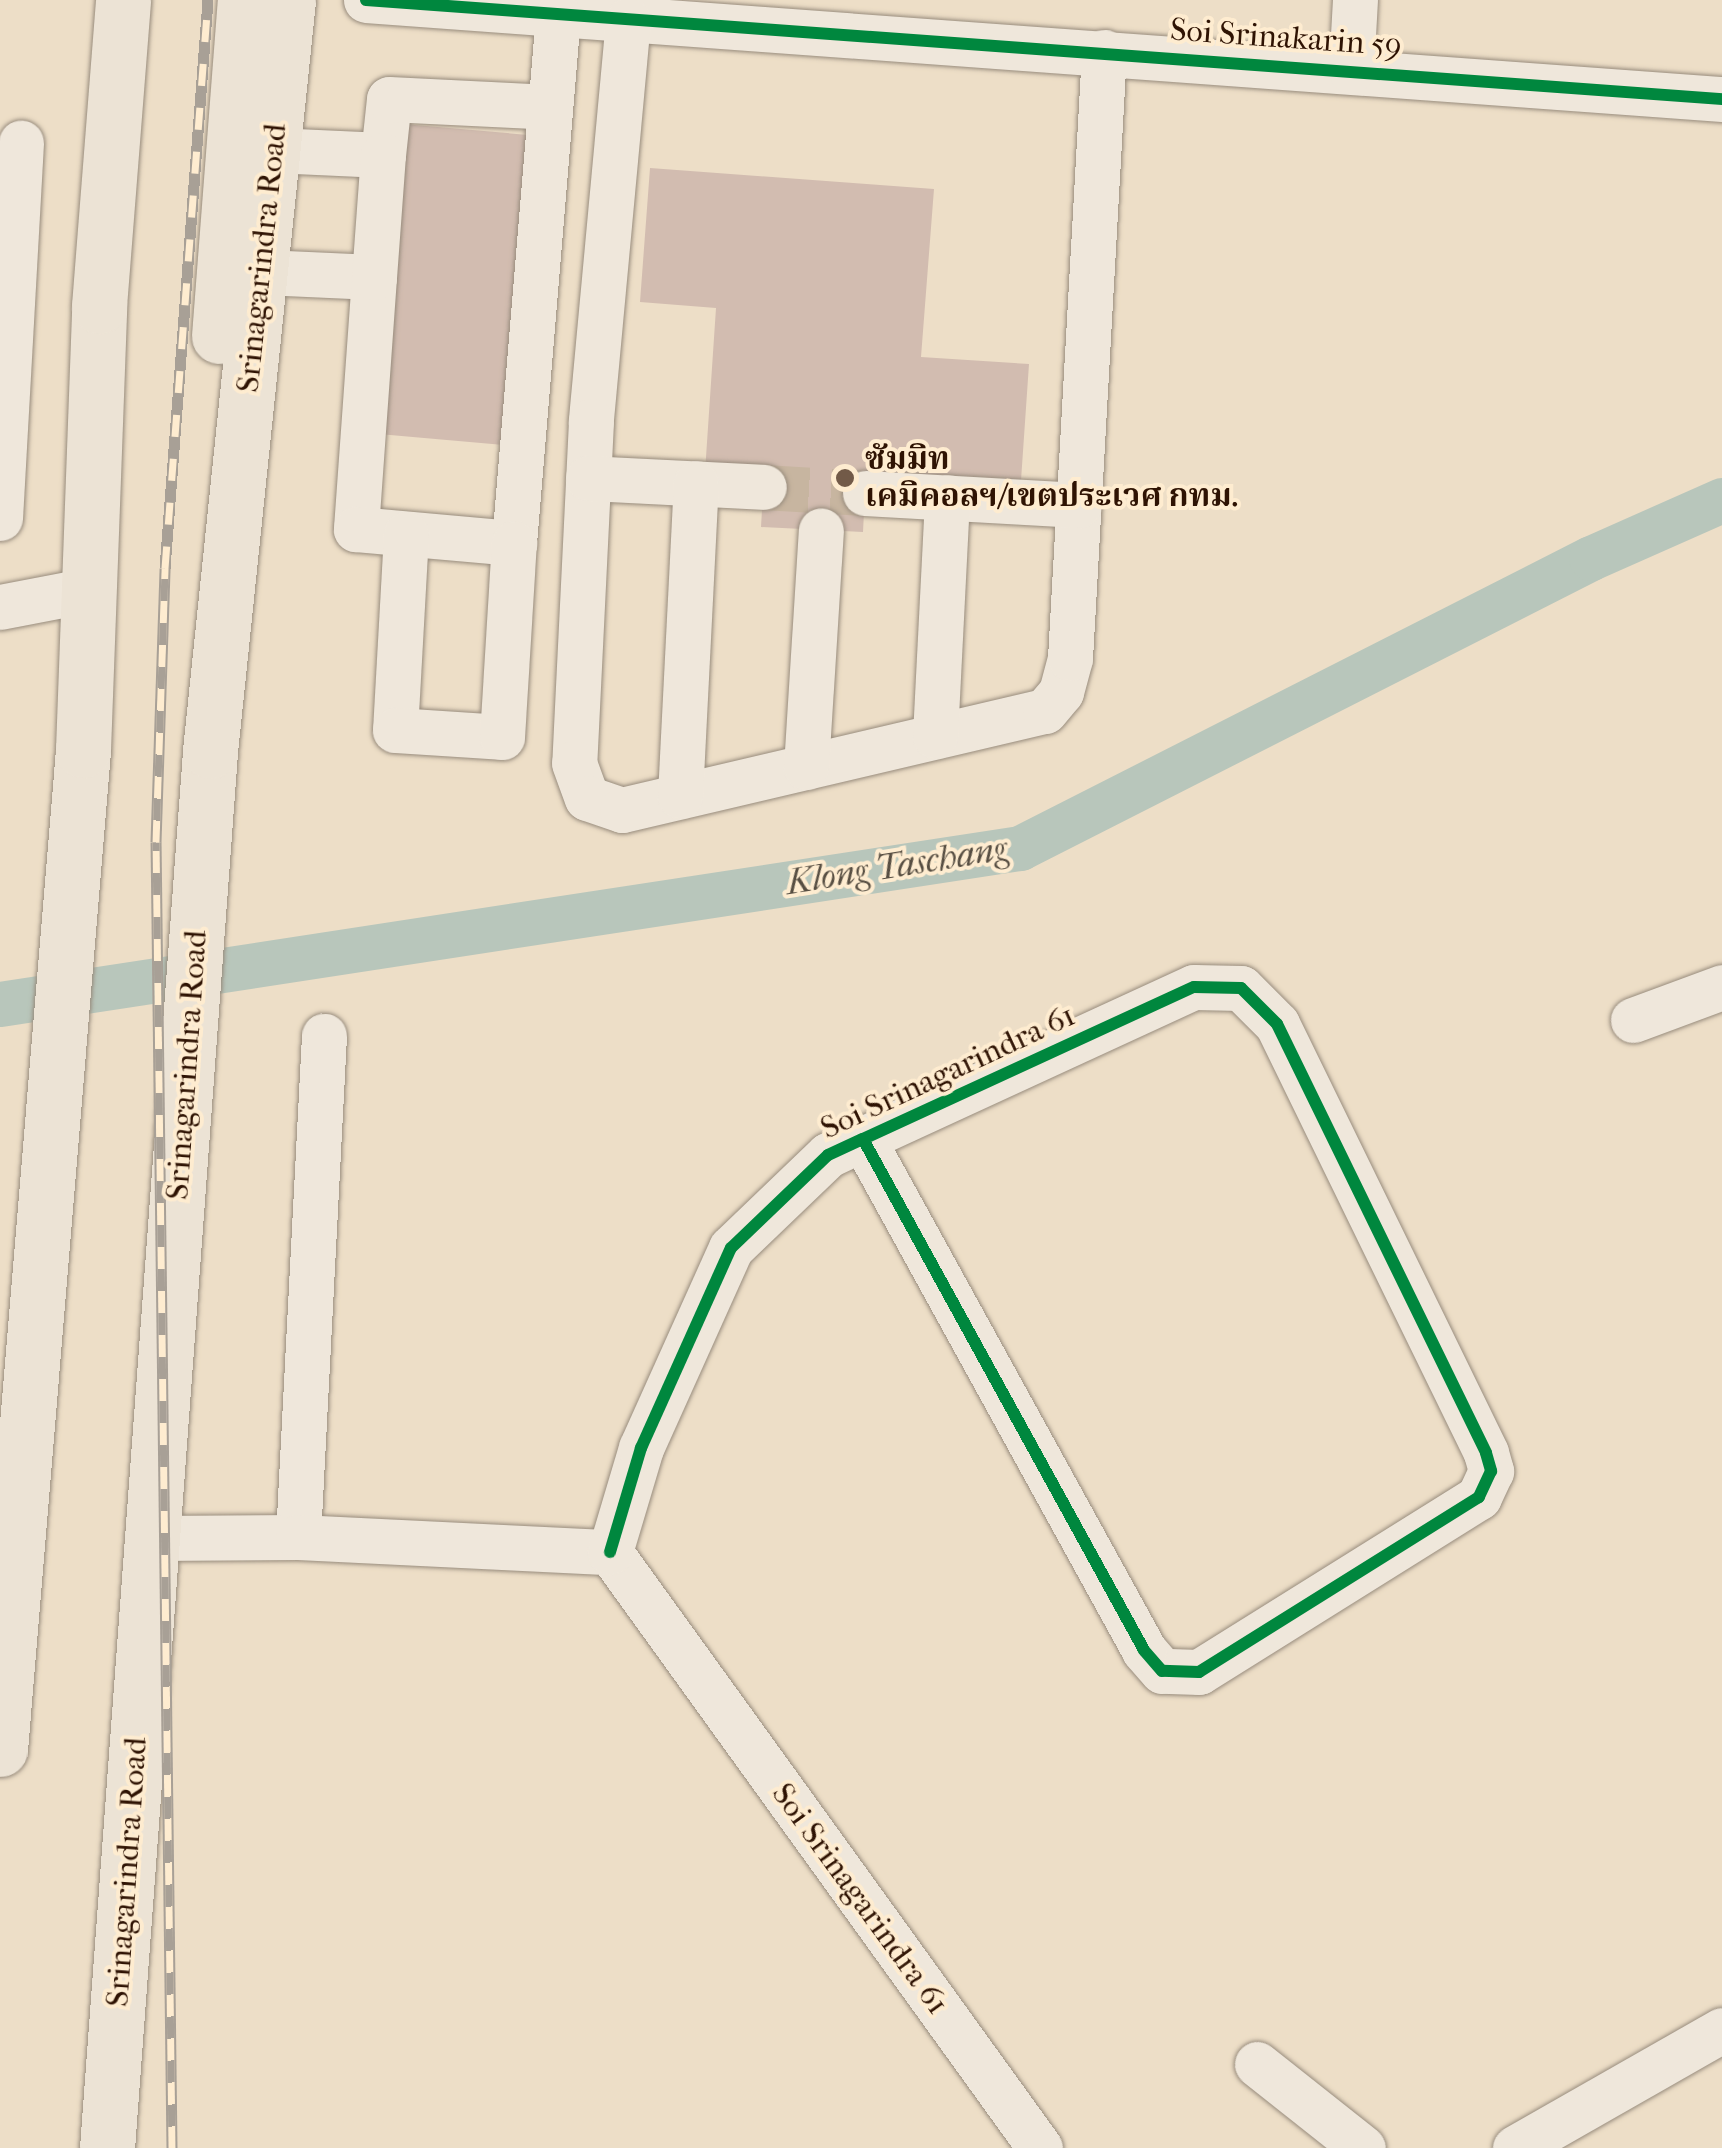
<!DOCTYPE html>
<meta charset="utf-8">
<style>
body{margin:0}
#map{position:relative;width:1722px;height:2148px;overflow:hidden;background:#eddec7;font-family:"IM FELL French Canon","Noto Serif Thai",serif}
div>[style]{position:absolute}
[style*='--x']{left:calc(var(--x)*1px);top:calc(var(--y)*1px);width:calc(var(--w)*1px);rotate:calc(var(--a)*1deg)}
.canal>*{height:45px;margin:-22.5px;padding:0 22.5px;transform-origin:22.5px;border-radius:22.5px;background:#b8c6bb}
.building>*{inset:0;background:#d2bcb0;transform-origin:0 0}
.minor-tunnel>*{height:45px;margin-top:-22.5px;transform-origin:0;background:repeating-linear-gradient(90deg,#c7b5a0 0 45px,transparent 0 67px)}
.roads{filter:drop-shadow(0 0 2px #988c7d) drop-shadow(0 0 2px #988c7d)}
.minor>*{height:45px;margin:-22.5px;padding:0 22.5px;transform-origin:22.5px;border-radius:22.5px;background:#efe7db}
.major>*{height:55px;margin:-27.5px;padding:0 27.5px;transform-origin:27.5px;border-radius:27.5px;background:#ece3d5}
.rail>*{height:11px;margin-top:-5.5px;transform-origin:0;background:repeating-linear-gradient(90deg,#feecd0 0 22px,#a8a096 0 44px);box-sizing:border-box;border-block:2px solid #a8a096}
.cycleway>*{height:12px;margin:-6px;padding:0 6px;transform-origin:6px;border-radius:6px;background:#00873e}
.dots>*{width:28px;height:28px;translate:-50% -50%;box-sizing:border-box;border:5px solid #feecd0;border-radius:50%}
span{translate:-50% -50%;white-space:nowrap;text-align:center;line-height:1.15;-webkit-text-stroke:8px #feecd0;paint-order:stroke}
.street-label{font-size:32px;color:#2f1303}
.poi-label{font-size:32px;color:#2f1303;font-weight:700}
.left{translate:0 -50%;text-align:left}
.water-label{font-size:35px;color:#574e42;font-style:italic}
</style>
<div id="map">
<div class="canal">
<i style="--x:0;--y:1004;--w:1032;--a:-8.7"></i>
<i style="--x:1020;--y:848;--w:640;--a:-26.93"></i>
<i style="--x:1591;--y:558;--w:143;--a:-23.9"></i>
</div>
<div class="building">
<i style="left:403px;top:124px;width:134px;height:311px;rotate:5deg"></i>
<i style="clip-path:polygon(650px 168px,934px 189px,921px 357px,1029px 364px,1020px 495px,865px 493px,863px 532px,761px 527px,764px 475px,705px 472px,716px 308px,640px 302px)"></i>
</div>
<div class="minor-tunnel">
<i style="--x:764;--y:487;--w:101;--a:3.4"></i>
</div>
<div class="roads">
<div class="minor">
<i style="--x:366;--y:0;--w:1360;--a:4.18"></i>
<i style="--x:628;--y:20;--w:403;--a:95.3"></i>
<i style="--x:591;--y:421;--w:342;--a:92.8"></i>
<i style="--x:574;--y:763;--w:37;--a:70"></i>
<i style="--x:587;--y:798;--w:37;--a:19"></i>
<i style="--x:622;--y:810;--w:434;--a:-13.2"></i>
<i style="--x:1045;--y:711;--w:25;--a:-50"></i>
<i style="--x:1061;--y:692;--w:35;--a:-75"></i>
<i style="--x:1070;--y:658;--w:607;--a:-86.79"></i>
<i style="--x:1351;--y:71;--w:71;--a:-86.8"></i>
<i style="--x:273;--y:150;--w:110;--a:2.6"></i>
<i style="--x:383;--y:155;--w:56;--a:-83.9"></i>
<i style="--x:389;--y:99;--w:161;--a:2.8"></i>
<i style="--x:263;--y:272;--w:111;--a:2.6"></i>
<i style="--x:374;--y:277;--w:253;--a:94.1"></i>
<i style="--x:356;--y:529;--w:159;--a:5.1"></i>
<i style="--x:514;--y:543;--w:530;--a:-85.24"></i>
<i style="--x:374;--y:277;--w:122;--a:-85.8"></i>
<i style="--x:588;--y:478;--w:176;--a:2.9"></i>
<i style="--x:865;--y:493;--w:214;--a:3.2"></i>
<i style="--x:0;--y:518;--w:376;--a:-86.8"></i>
<i style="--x:406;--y:534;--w:196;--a:93.2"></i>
<i style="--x:395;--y:730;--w:107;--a:3.7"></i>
<i style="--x:502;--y:737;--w:194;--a:-86.5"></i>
<i style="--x:0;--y:607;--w:90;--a:-10.9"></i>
<i style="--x:935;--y:736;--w:239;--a:-87.1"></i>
<i style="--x:806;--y:767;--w:237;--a:-86.4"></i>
<i style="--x:680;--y:796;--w:313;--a:-87.1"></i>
<i style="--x:1633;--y:1020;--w:95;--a:-20.3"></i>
<i style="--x:298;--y:1537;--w:502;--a:-87.03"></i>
<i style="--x:153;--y:1538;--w:145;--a:-0.4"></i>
<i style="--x:298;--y:1537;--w:312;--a:2.8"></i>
<i style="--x:610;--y:1552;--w:735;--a:54.19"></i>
<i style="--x:610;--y:1552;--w:109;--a:-73.4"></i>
<i style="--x:641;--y:1448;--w:219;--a:-65.8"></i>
<i style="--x:731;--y:1248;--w:134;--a:-43.8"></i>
<i style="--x:828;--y:1155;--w:38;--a:-25"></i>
<i style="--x:863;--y:1139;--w:364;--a:-24.7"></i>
<i style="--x:1194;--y:987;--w:47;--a:1.2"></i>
<i style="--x:1241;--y:988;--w:51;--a:45"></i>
<i style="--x:1277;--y:1024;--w:477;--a:64"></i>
<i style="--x:1486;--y:1453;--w:19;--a:74"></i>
<i style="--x:1491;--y:1471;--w:29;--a:115"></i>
<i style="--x:1479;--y:1497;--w:330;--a:148"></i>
<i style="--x:1199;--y:1672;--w:37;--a:-178"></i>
<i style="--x:1162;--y:1671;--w:28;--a:-131"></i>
<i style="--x:1144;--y:1650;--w:583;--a:-118.81"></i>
<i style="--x:1257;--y:2064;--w:135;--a:38.4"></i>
<i style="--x:1515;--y:2148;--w:238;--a:-29.7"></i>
</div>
<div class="major">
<i style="--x:219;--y:336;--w:337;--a:-85.6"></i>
<i style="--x:0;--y:1749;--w:1002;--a:-85.25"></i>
<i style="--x:83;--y:750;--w:444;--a:-87.9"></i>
<i style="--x:99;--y:306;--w:307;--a:-85.5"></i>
<i style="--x:107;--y:2148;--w:1401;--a:-85.78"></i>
<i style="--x:210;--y:751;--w:755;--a:-84.07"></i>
</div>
</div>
<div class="rail">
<i style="--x:172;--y:2148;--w:1306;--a:-90.7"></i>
<i style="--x:156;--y:842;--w:274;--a:-88.1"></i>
<i style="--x:165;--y:568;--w:570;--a:-85.67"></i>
</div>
<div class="cycleway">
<i style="--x:366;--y:0;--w:1360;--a:4.18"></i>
<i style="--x:610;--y:1552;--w:109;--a:-73.4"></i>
<i style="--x:641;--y:1448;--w:219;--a:-65.8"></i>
<i style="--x:731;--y:1248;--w:134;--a:-43.8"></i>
<i style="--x:828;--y:1155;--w:38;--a:-25"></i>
<i style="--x:863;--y:1139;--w:364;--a:-24.7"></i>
<i style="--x:1194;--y:987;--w:47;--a:1.2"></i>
<i style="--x:1241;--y:988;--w:51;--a:45"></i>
<i style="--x:1277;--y:1024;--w:477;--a:64"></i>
<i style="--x:1486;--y:1453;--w:19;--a:74"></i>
<i style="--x:1491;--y:1471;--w:29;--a:115"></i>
<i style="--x:1479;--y:1497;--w:330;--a:148"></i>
<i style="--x:1199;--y:1672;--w:37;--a:-178"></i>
<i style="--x:1162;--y:1671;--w:28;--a:-131"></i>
<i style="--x:1144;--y:1650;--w:583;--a:-118.81"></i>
</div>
<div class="dots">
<i style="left:845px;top:478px;background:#725a48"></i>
</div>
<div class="street-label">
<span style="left:1286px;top:38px;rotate:4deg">Soi Srinakarin 59</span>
<span style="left:262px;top:258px;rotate:-84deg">Srinagarindra Road</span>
<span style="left:187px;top:1065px;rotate:-86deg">Srinagarindra Road</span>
<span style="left:948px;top:1072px;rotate:-25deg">Soi Srinagarindra 61</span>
<span style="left:127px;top:1872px;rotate:-86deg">Srinagarindra Road</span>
<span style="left:860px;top:1899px;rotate:54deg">Soi Srinagarindra 61</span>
</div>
<div class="poi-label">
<span class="left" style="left:865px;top:478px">ซัมมิท<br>เคมิคอลฯ/เขตประเวศ กทม.</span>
</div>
<div class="water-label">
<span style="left:897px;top:866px;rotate:-9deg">Klong Taschang</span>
</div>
</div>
